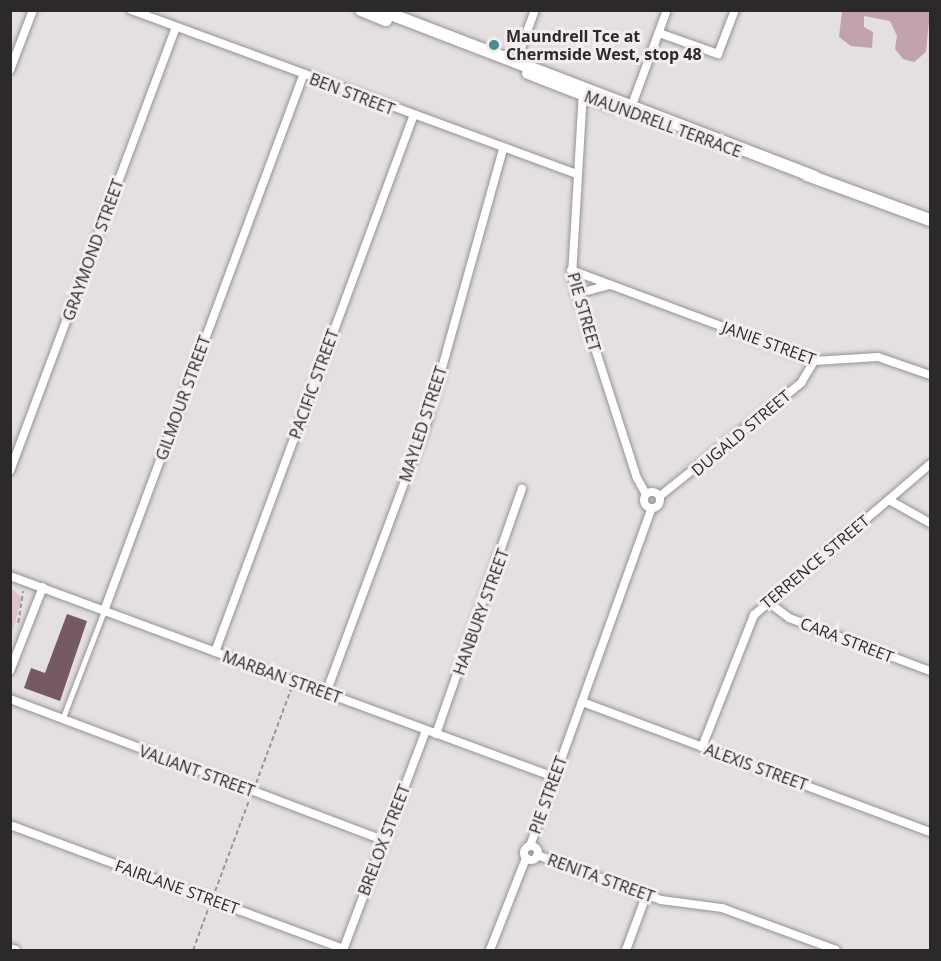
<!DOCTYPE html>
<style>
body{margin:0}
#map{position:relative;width:941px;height:961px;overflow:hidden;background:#e4dfe1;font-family:"Open Sans",sans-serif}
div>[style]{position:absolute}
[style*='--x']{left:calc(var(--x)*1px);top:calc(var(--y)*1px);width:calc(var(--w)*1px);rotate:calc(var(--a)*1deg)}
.green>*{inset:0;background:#dec2cd}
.forest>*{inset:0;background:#c1a2ae}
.building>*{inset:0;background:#755965}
.path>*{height:1.5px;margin-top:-0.75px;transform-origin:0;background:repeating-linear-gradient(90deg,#9a9698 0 4.5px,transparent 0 7.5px)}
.roads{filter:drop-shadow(0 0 2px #969294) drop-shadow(0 0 2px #969294)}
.lane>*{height:4.5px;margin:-2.25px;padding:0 2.25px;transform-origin:2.25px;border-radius:2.25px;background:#fff}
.street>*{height:8px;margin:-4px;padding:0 4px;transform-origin:4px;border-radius:4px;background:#fff}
.street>.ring{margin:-4px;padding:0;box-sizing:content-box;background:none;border:8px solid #fff;border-radius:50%}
.secondary>*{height:12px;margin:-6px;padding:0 6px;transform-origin:6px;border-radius:6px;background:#fff}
.dots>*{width:16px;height:16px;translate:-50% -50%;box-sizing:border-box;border:3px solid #f2edef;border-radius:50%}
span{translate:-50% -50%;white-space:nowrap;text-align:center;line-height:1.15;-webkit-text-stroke:6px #f2edef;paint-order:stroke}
.poi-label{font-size:16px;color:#2b292a;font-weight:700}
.left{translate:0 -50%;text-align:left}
.street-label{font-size:16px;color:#2b292a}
.frame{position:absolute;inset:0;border:12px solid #2b292a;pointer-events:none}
</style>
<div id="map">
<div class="green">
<i style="clip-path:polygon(11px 588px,22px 598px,11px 636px,10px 588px)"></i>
</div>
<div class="forest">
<i style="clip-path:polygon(842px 11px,930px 11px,926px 52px,914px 62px,903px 59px,895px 49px,897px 36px,890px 21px,864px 16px,864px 27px,873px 32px,872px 48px,851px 46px,839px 37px)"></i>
</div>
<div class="building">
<i style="clip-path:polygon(67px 614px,87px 621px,60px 701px,24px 688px,31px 668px,45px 673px)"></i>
</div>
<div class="path">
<i style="--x:18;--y:623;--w:32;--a:-81"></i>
<i style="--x:256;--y:783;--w:100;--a:-69.6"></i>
<i style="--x:215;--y:891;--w:97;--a:-69.5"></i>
<i style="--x:193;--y:950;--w:44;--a:-69.9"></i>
</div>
<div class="roads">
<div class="lane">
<i style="--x:62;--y:720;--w:117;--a:-68.9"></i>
</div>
<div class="street">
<i style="--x:131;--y:10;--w:473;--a:20.2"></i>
<i style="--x:659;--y:33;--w:63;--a:19.6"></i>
<i style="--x:718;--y:54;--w:47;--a:-68.9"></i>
<i style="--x:515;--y:64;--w:58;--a:-69.7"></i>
<i style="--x:10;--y:70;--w:64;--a:-69"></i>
<i style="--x:583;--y:91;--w:186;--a:93.4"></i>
<i style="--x:572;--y:277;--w:211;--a:72.1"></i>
<i style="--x:637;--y:478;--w:18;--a:61"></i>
<i style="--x:632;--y:105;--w:101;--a:-69.8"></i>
<i style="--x:571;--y:270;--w:259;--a:20.5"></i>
<i style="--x:814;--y:361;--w:64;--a:-3.6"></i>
<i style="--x:878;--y:357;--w:55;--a:19.1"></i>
<i style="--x:576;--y:294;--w:35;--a:-15"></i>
<i style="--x:10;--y:471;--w:473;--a:-69.5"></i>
<i class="ring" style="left:644px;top:492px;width:8px;height:8px"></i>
<i style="--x:660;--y:496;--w:181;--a:-38.7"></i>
<i style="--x:801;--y:383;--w:26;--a:-59"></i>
<i style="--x:889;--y:500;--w:47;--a:29.3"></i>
<i style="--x:10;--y:576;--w:580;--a:20.28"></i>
<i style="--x:768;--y:602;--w:26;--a:37"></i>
<i style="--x:789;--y:618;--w:151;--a:20.6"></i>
<i style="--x:104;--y:611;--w:571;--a:-69.6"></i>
<i style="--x:215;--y:652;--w:570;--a:-69.69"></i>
<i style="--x:10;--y:671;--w:90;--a:-68.6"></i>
<i style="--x:326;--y:693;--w:293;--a:-69.6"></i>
<i style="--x:428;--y:418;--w:278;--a:-74.4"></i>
<i style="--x:10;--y:699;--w:400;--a:20.7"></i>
<i style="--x:582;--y:702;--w:371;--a:20.5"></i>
<i style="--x:436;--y:734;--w:260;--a:-70.7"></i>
<i style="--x:702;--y:747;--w:142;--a:-68.5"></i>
<i style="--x:754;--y:615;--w:232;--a:-40.6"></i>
<i style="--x:10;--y:825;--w:356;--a:20.4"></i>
<i style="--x:530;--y:846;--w:359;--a:-70.2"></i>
<i class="ring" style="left:524px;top:846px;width:6px;height:6px"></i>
<i style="--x:537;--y:855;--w:132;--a:19.9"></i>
<i style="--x:661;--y:900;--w:62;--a:7.5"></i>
<i style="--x:722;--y:908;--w:121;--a:20.2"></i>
<i style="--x:10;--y:948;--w:6;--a:18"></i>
<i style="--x:343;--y:950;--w:235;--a:-69.3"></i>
<i style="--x:490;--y:950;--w:99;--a:-68.6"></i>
<i style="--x:626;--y:950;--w:58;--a:-69.7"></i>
</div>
<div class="secondary">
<i style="--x:361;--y:10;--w:27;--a:22"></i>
<i style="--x:380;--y:10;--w:465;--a:21"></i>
<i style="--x:528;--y:73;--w:91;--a:21.2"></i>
<i style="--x:807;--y:175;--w:131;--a:20.1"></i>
</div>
</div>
<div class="dots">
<i style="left:494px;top:45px;background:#458997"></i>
</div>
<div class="poi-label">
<span class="left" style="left:506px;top:45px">Maundrell Tce at<br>Chermside West, stop 48</span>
</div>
<div class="street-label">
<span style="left:352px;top:94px;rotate:21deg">BEN STREET</span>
<span style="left:663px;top:124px;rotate:20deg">MAUNDRELL TERRACE</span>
<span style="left:93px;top:250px;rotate:-70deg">GRAYMOND STREET</span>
<span style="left:584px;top:312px;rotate:74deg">PIE STREET</span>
<span style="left:769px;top:343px;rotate:20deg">JANIE STREET</span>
<span style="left:314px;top:384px;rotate:-70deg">PACIFIC STREET</span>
<span style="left:183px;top:398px;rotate:-70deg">GILMOUR STREET</span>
<span style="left:423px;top:424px;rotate:-72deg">MAYLED STREET</span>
<span style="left:741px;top:433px;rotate:-40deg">DUGALD STREET</span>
<span style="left:815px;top:562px;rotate:-40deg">TERRENCE STREET</span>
<span style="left:481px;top:612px;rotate:-70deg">HANBURY STREET</span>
<span style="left:847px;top:640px;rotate:21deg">CARA STREET</span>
<span style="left:282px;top:677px;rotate:20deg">MARBAN STREET</span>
<span style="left:756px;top:767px;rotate:20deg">ALEXIS STREET</span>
<span style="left:197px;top:771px;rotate:20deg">VALIANT STREET</span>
<span style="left:548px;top:795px;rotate:-70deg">PIE STREET</span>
<span style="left:384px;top:840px;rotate:-69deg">BRELOX STREET</span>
<span style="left:601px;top:878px;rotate:20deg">RENITA STREET</span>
<span style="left:177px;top:887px;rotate:20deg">FAIRLANE STREET</span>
</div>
<div class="frame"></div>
</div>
